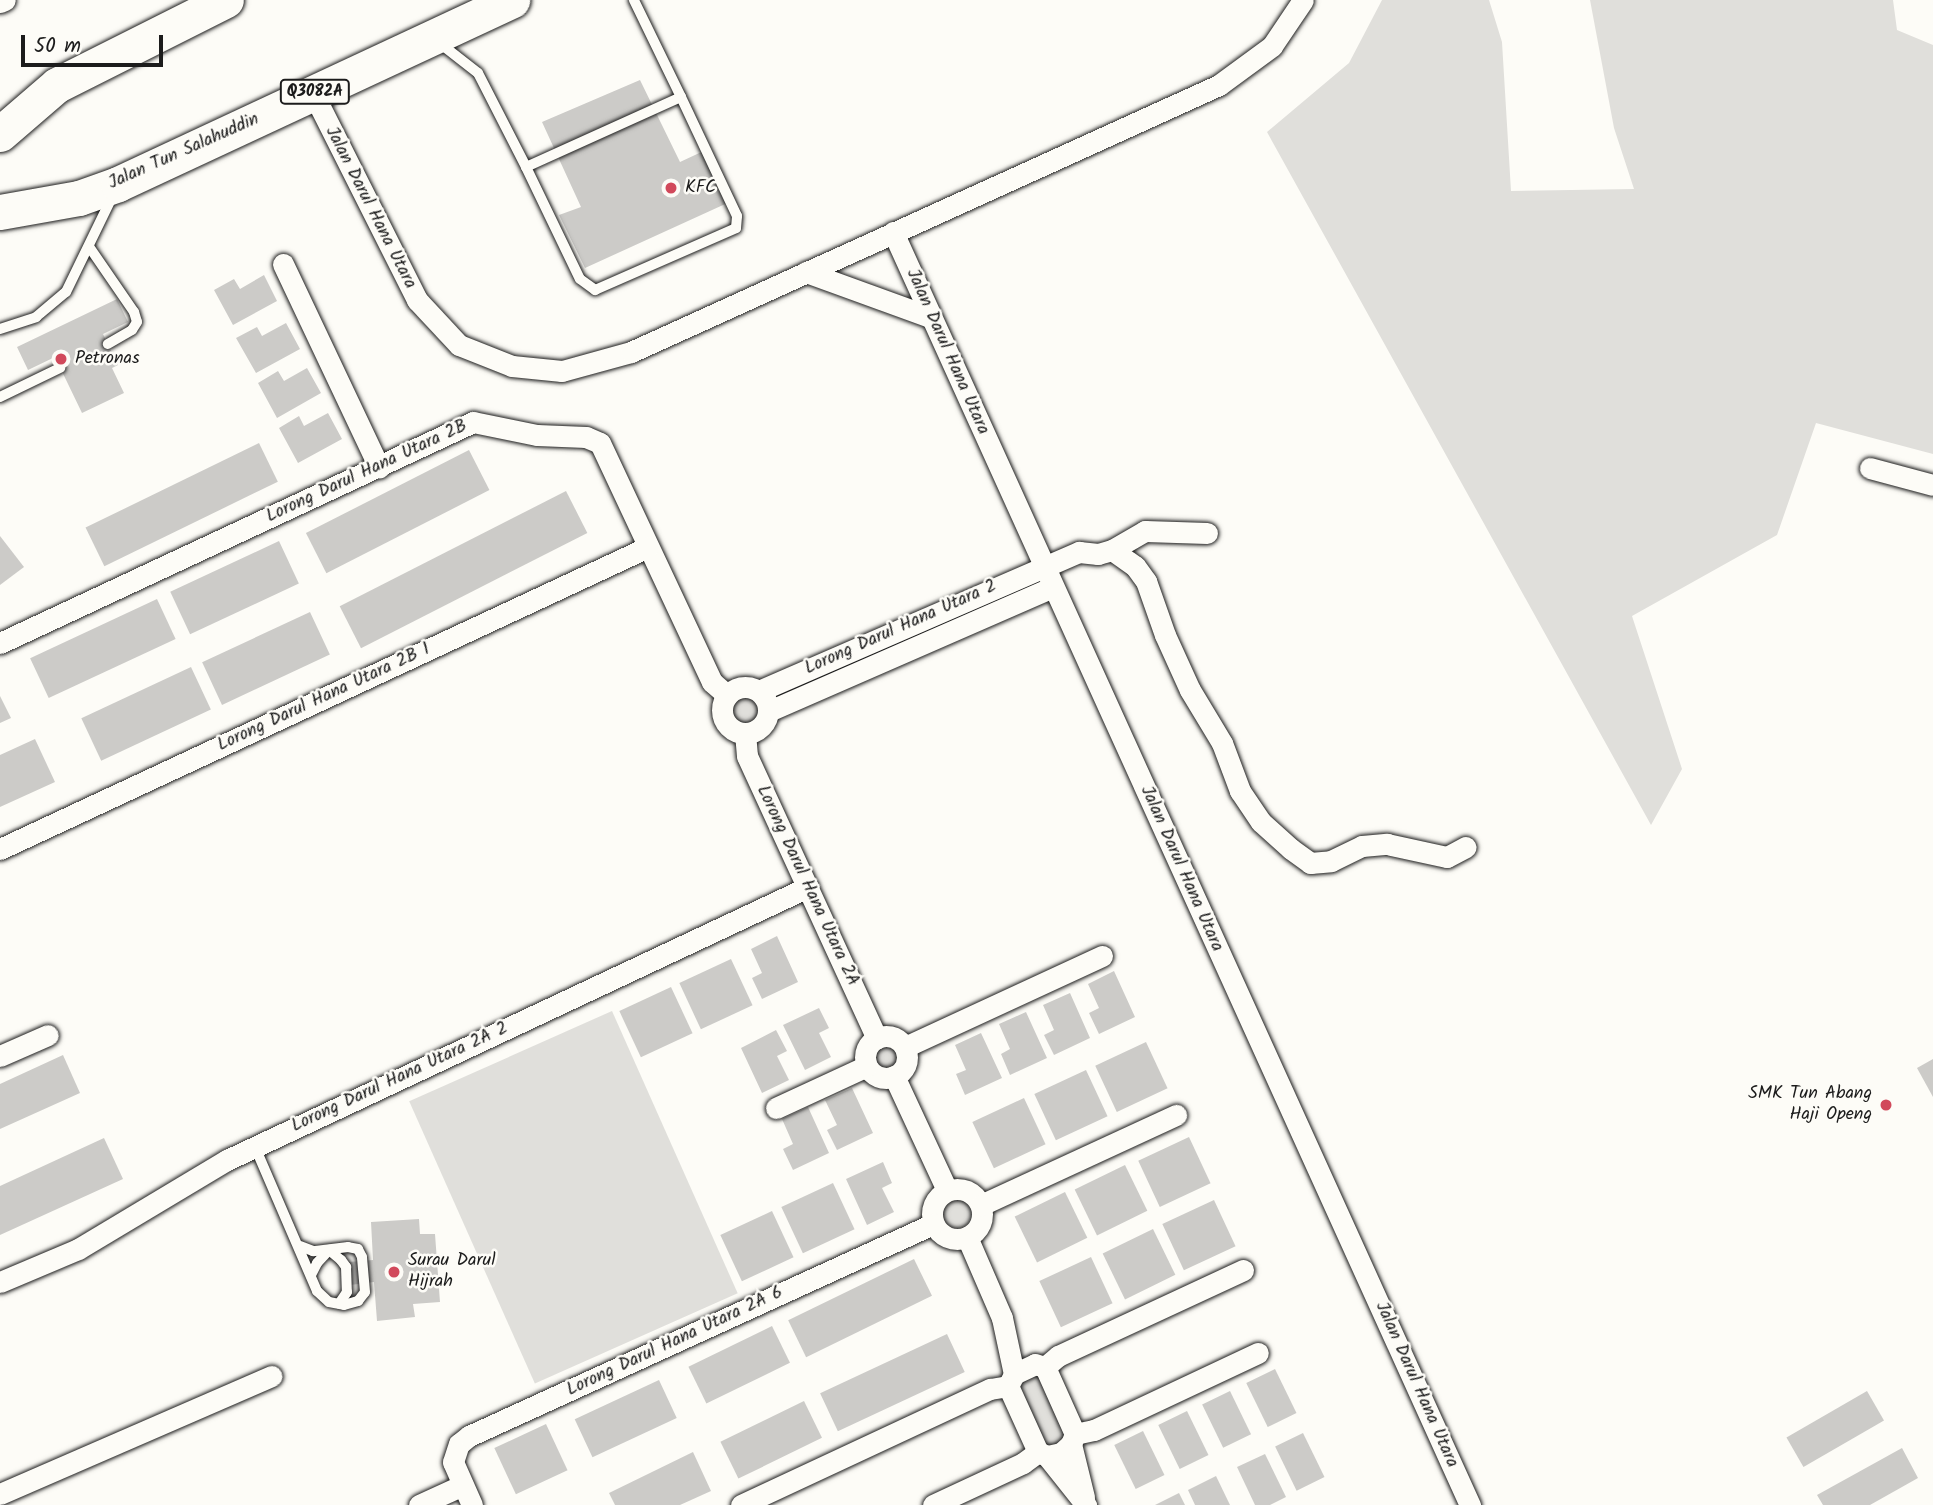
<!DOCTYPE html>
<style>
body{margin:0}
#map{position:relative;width:1933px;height:1505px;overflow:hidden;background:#fdfcf7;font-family:Kalam,sans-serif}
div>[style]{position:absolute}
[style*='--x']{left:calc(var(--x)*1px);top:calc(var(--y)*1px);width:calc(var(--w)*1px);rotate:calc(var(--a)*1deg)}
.green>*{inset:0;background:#e0dfdb;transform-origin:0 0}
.round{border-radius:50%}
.building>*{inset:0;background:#cccbc8;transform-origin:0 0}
.roads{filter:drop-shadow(0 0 2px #1c1c1c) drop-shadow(0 0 2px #1c1c1c)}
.service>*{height:10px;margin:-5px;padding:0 5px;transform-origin:5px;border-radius:5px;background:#fdfcf7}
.minor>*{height:21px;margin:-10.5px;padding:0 10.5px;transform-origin:10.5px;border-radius:10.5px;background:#fdfcf7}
.minor>.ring{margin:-10.5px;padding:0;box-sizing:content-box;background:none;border:21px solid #fdfcf7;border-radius:50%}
.trunk>*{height:35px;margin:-17.5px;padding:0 17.5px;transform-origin:17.5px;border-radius:17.5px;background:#fdfcf7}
.dots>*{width:19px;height:19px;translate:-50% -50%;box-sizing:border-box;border:4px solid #fdfcf7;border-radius:50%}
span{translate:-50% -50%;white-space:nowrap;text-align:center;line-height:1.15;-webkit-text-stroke:5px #fdfcf7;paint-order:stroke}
.shield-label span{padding:2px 5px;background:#fdfcf7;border:2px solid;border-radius:5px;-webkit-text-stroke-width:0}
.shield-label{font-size:16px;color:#1c1c1c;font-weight:700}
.street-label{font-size:18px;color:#1c1c1c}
.poi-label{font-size:18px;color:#1c1c1c}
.left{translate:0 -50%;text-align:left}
.right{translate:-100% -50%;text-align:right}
.scale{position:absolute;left:21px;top:35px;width:142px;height:32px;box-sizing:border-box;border:4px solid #1c1c1c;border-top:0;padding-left:9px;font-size:21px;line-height:24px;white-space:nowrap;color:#1c1c1c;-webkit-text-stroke:5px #fdfcf7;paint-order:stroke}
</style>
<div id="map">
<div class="green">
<i style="clip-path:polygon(1382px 0,1489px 0,1502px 42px,1511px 191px,1634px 189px,1614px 128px,1590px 0,1893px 0,1897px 30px,1933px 45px,1933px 454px,1816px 423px,1777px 535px,1632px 616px,1682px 769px,1651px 825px,1267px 132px,1349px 63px)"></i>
<i class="round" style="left:730px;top:695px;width:30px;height:30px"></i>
<i style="left:612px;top:1011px;width:309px;height:222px;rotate:66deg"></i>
<i class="round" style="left:872px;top:1043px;width:28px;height:28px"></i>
<i class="round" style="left:943px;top:1200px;width:28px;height:28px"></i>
<i style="clip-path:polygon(1039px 1374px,1067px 1428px,1064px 1441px,1051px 1446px,1045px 1445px,1018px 1383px)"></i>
</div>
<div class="building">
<i style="clip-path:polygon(640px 80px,680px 162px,710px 148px,734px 200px,585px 268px,559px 215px,581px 207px,542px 122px)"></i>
<i style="clip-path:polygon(264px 275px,277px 301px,233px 325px,214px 290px,234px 279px,240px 289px)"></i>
<i style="clip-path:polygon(117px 299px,128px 322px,103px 334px,118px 365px,112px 368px,124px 393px,82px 413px,55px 357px,28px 370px,17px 347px)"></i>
<i style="clip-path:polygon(286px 323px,300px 349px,256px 373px,236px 338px,257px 327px,262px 336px)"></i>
<i style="clip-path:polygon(307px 368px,321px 393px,277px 418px,258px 383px,278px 371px,284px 381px)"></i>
<i style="clip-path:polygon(328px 413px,342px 439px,298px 463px,279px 428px,299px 416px,304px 426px)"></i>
<i style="left:259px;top:443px;width:43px;height:193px;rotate:64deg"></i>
<i style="left:469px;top:450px;width:45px;height:183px;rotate:63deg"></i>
<i style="left:566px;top:491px;width:47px;height:254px;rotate:63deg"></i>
<i style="clip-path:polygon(0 536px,24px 567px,0 585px)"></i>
<i style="left:279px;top:541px;width:47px;height:120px;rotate:65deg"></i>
<i style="left:157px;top:599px;width:44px;height:140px;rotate:65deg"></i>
<i style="left:310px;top:612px;width:47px;height:119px;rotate:65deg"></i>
<i style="left:191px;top:667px;width:47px;height:121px;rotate:65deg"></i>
<i style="clip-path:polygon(0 696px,11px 718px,0 723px)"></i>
<i style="clip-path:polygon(35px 739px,55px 782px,0 807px,0 755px)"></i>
<i style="clip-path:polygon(777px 936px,798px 982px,762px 999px,752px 978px,762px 973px,751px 949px)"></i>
<i style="left:731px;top:959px;width:51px;height:57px;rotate:65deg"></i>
<i style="clip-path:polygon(1114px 971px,1135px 1017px,1099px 1034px,1089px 1013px,1099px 1008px,1088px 984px)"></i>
<i style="left:671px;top:987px;width:51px;height:57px;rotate:65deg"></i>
<i style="clip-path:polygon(1070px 993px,1090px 1038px,1054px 1055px,1044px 1035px,1054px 1030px,1043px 1005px)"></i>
<i style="clip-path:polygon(819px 1008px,829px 1028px,819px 1033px,831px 1057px,805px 1070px,783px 1025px)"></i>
<i style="clip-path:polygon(1026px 1012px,1047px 1058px,1010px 1075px,1001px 1054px,1010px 1049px,999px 1024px)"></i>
<i style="clip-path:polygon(776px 1030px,787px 1051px,777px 1056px,789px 1080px,762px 1093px,741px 1048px)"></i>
<i style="clip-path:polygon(981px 1033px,1002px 1078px,965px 1095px,956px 1074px,966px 1070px,955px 1045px)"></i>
<i style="left:1146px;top:1042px;width:51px;height:56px;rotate:65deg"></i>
<i style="clip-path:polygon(63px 1055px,80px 1093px,0 1129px,0 1084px)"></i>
<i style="clip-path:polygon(1933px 1059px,1933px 1097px,1917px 1068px)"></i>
<i style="left:1086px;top:1070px;width:51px;height:57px;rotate:65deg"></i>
<i style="clip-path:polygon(852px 1088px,873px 1133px,837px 1150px,827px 1130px,837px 1125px,825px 1100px)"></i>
<i style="left:1024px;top:1098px;width:51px;height:57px;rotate:65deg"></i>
<i style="clip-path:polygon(808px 1107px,829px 1153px,793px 1170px,783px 1149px,793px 1144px,782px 1119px)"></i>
<i style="left:1189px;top:1137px;width:51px;height:56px;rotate:65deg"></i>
<i style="clip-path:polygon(104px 1138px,123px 1179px,0 1235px,0 1186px)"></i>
<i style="clip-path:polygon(883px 1162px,892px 1183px,882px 1188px,894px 1212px,867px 1225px,846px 1179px)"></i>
<i style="left:1125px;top:1165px;width:51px;height:56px;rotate:64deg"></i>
<i style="left:833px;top:1183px;width:51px;height:57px;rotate:65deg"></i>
<i style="left:1065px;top:1192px;width:51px;height:56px;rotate:64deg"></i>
<i style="left:1214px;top:1200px;width:51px;height:57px;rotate:65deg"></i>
<i style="left:772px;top:1211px;width:51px;height:57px;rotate:65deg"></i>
<i style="clip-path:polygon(419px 1219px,420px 1234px,435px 1234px,440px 1302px,413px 1304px,415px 1317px,377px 1321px,374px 1282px,350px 1285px,349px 1262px,373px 1260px,371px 1222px)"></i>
<i style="left:1153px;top:1229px;width:51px;height:56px;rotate:64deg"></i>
<i style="left:1091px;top:1257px;width:51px;height:57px;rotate:65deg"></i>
<i style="left:914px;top:1259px;width:41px;height:140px;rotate:64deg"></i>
<i style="left:772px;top:1326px;width:41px;height:93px;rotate:64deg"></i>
<i style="left:947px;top:1334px;width:42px;height:140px;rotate:65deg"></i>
<i style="left:1275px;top:1369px;width:49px;height:32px;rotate:64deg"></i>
<i style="left:659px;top:1380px;width:42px;height:93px;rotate:65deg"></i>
<i style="left:1230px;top:1391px;width:48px;height:31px;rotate:64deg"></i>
<i style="left:1867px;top:1391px;width:34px;height:93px;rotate:60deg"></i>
<i style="left:804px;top:1401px;width:41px;height:93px;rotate:64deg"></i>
<i style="left:1187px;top:1411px;width:49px;height:32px;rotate:64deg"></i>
<i style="left:546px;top:1424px;width:51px;height:57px;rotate:65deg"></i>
<i style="left:1143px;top:1431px;width:49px;height:32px;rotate:64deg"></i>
<i style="left:1303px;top:1433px;width:49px;height:31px;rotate:64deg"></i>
<i style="clip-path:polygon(1902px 1448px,1918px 1478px,1870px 1505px,1823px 1505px,1817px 1495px)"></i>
<i style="clip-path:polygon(693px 1452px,711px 1491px,680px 1505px,615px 1505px,609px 1493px)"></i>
<i style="clip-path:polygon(1265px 1454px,1286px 1497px,1270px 1505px,1255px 1505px,1237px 1467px)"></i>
<i style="clip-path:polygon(1216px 1476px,1230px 1505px,1195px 1505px,1188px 1490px)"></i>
<i style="clip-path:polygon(1179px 1493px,1185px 1505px,1155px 1505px)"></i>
</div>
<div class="roads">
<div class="service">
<i style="--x:437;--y:41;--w:52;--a:38"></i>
<i style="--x:478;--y:73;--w:106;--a:62.9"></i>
<i style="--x:526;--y:167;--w:170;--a:-24.3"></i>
<i style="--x:681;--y:97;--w:108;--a:-115.9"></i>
<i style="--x:526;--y:167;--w:124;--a:64.3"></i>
<i style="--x:580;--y:279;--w:19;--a:36"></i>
<i style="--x:595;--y:290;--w:154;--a:-23.7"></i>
<i style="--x:736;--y:228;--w:12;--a:-85"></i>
<i style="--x:737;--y:216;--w:132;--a:-115.2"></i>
<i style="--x:90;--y:248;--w:78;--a:55.5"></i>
<i style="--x:134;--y:312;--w:10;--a:73"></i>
<i style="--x:137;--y:322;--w:9;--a:122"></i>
<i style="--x:132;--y:330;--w:28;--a:150"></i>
<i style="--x:0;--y:329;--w:38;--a:-18"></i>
<i style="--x:36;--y:317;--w:39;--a:-40"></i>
<i style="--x:66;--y:292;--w:110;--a:-64.1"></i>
<i style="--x:0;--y:397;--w:67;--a:-25.8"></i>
<i style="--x:255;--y:1147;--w:157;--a:66.7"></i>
<i style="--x:317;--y:1291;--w:16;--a:43"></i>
<i style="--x:329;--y:1302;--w:15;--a:11"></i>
<i style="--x:344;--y:1305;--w:15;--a:-16"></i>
<i style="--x:358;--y:1301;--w:11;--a:-52"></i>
<i style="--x:365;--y:1292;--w:35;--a:-95"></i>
<i style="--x:362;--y:1257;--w:9;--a:-117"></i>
<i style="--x:358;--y:1249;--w:10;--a:-169"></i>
<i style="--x:348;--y:1247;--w:35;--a:173"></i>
<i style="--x:313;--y:1251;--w:14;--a:-159"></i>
<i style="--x:311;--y:1275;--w:13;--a:-63"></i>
<i style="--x:317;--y:1263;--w:18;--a:-47"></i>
<i style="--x:329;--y:1250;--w:16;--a:40"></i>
<i style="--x:341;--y:1260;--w:9;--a:54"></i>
<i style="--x:346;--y:1267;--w:25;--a:88"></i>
<i style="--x:347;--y:1292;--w:14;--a:124"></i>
</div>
<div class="minor">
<i style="--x:0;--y:2;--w:5;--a:-22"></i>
<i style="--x:313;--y:93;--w:232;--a:63.3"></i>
<i style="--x:417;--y:300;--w:62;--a:47"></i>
<i style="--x:459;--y:345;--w:57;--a:21.6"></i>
<i style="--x:512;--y:366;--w:50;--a:5.7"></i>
<i style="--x:562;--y:371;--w:72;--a:-15.4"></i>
<i style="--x:631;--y:352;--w:646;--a:-24.42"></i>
<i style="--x:1219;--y:85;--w:66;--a:-36.3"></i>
<i style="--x:1272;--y:46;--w:55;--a:-56"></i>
<i style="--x:893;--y:232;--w:1398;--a:65.62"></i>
<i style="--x:283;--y:264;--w:225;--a:64.7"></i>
<i style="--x:806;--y:272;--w:132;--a:19.9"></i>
<i style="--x:1870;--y:468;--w:65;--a:15.1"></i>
<i style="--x:1112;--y:550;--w:28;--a:35"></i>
<i style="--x:1135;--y:566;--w:19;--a:54"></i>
<i style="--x:1146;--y:581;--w:57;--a:70.6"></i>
<i style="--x:1165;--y:635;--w:60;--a:65.6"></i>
<i style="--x:1190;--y:690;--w:62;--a:58.9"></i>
<i style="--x:1222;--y:743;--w:51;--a:69.4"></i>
<i style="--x:1240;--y:791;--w:37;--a:56"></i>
<i style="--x:1261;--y:822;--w:40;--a:42"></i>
<i style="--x:1291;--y:849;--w:24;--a:36"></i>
<i style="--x:1310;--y:863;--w:21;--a:-5"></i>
<i style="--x:1331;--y:861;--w:34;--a:-26"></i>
<i style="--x:1362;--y:846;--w:25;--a:-5"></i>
<i style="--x:1387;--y:844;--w:61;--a:12.2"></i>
<i style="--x:1447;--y:857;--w:21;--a:-28"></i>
<i style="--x:0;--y:643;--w:522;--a:-25.04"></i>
<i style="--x:473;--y:422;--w:65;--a:11.5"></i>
<i style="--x:537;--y:435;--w:49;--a:2.3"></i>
<i style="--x:586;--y:437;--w:15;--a:23"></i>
<i style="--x:600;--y:443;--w:264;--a:64.9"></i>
<i style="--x:712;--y:682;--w:20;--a:41"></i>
<i class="ring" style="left:722px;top:687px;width:25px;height:25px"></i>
<i style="--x:759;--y:691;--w:349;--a:-23.5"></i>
<i style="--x:1079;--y:552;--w:19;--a:6"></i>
<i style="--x:1098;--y:554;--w:15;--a:-16"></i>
<i style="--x:1112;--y:550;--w:38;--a:-30"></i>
<i style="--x:1145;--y:531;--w:62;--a:1.8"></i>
<i style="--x:769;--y:711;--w:310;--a:-23.6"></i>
<i style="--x:745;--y:733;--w:23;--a:85"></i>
<i style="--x:747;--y:756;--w:311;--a:65.3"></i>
<i style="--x:0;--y:849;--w:715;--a:-24.99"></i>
<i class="ring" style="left:865px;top:1036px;width:21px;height:21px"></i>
<i style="--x:905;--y:1047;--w:217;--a:-24.8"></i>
<i style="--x:0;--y:1056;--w:52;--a:-23.6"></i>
<i style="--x:894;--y:1076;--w:126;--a:65.1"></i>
<i style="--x:776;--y:1108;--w:100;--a:-24.8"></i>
<i class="ring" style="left:932px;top:1189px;width:29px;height:29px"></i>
<i style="--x:981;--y:1205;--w:215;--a:-24.8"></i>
<i style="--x:967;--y:1237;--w:88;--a:66.6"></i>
<i style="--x:1002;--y:1318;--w:57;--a:77.9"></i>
<i style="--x:0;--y:1282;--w:85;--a:-22.9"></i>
<i style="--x:78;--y:1249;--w:174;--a:-30.9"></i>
<i style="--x:227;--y:1160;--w:642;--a:-25.17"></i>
<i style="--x:1035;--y:1364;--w:10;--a:17"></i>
<i style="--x:1045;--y:1367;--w:73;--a:65.9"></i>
<i style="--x:1075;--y:1434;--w:11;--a:112"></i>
<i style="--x:1071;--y:1444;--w:13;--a:138"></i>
<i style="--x:1061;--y:1453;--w:14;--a:168"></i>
<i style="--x:1047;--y:1456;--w:10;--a:-156"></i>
<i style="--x:1038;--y:1452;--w:72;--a:-114.4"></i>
<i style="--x:1008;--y:1386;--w:13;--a:-63"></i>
<i style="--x:1014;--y:1374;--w:23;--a:-25"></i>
<i style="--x:1045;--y:1367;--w:17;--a:-40"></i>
<i style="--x:1058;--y:1356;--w:204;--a:-24.9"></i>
<i style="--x:1075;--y:1434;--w:19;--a:-12"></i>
<i style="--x:1094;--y:1430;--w:181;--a:-25.2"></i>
<i style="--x:1071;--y:1444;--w:55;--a:76.2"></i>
<i style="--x:1047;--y:1456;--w:63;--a:51.5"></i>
<i style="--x:0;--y:1494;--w:296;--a:-23.5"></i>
<i style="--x:419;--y:1505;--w:48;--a:-24.4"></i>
<i style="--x:472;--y:1505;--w:47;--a:-113.8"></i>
<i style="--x:453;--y:1462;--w:19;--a:-72"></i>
<i style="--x:459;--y:1444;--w:13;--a:-39"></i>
<i style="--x:469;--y:1436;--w:510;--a:-24.56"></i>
<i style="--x:741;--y:1505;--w:275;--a:-25"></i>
<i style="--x:990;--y:1389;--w:18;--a:-9"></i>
<i style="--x:933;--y:1505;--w:99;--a:-25"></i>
<i style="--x:1023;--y:1463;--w:19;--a:-36"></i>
</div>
<div class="trunk">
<i style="--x:0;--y:134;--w:75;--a:-40.7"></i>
<i style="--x:57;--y:85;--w:189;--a:-26.7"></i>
<i style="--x:0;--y:212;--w:80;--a:-10"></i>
<i style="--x:79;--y:198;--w:41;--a:-19.7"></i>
<i style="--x:118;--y:184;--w:435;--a:-25"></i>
</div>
</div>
<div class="dots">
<i style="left:671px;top:188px;background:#d1495b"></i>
<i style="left:61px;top:359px;background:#d1495b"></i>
<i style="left:1886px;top:1105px;background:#d1495b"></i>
<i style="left:394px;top:1272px;background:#d1495b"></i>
</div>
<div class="shield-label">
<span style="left:315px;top:92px">Q3082A</span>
</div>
<div class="street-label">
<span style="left:184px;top:152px;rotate:-24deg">Jalan Tun Salahuddin</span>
<span style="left:370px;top:208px;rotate:63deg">Jalan Darul Hana Utara</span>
<span style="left:947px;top:352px;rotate:66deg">Jalan Darul Hana Utara</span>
<span style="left:367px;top:472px;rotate:-25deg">Lorong Darul Hana Utara 2B</span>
<span style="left:901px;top:628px;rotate:-24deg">Lorong Darul Hana Utara 2</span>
<span style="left:324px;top:698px;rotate:-25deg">Lorong Darul Hana Utara 2B 1</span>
<span style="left:1181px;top:869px;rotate:66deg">Jalan Darul Hana Utara</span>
<span style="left:807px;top:886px;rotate:65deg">Lorong Darul Hana Utara 2A</span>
<span style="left:400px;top:1078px;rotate:-25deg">Lorong Darul Hana Utara 2A 2</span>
<span style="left:675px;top:1342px;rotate:-25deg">Lorong Darul Hana Utara 2A 6</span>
<span style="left:1416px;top:1385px;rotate:66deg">Jalan Darul Hana Utara</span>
</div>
<div class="poi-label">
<span class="left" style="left:685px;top:188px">KFC</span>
<span class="left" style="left:75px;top:359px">Petronas</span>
<span class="right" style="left:1872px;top:1105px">SMK Tun Abang<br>Haji Openg</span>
<span class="left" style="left:408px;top:1272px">Surau Darul<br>Hijrah</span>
</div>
<div class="scale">50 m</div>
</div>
